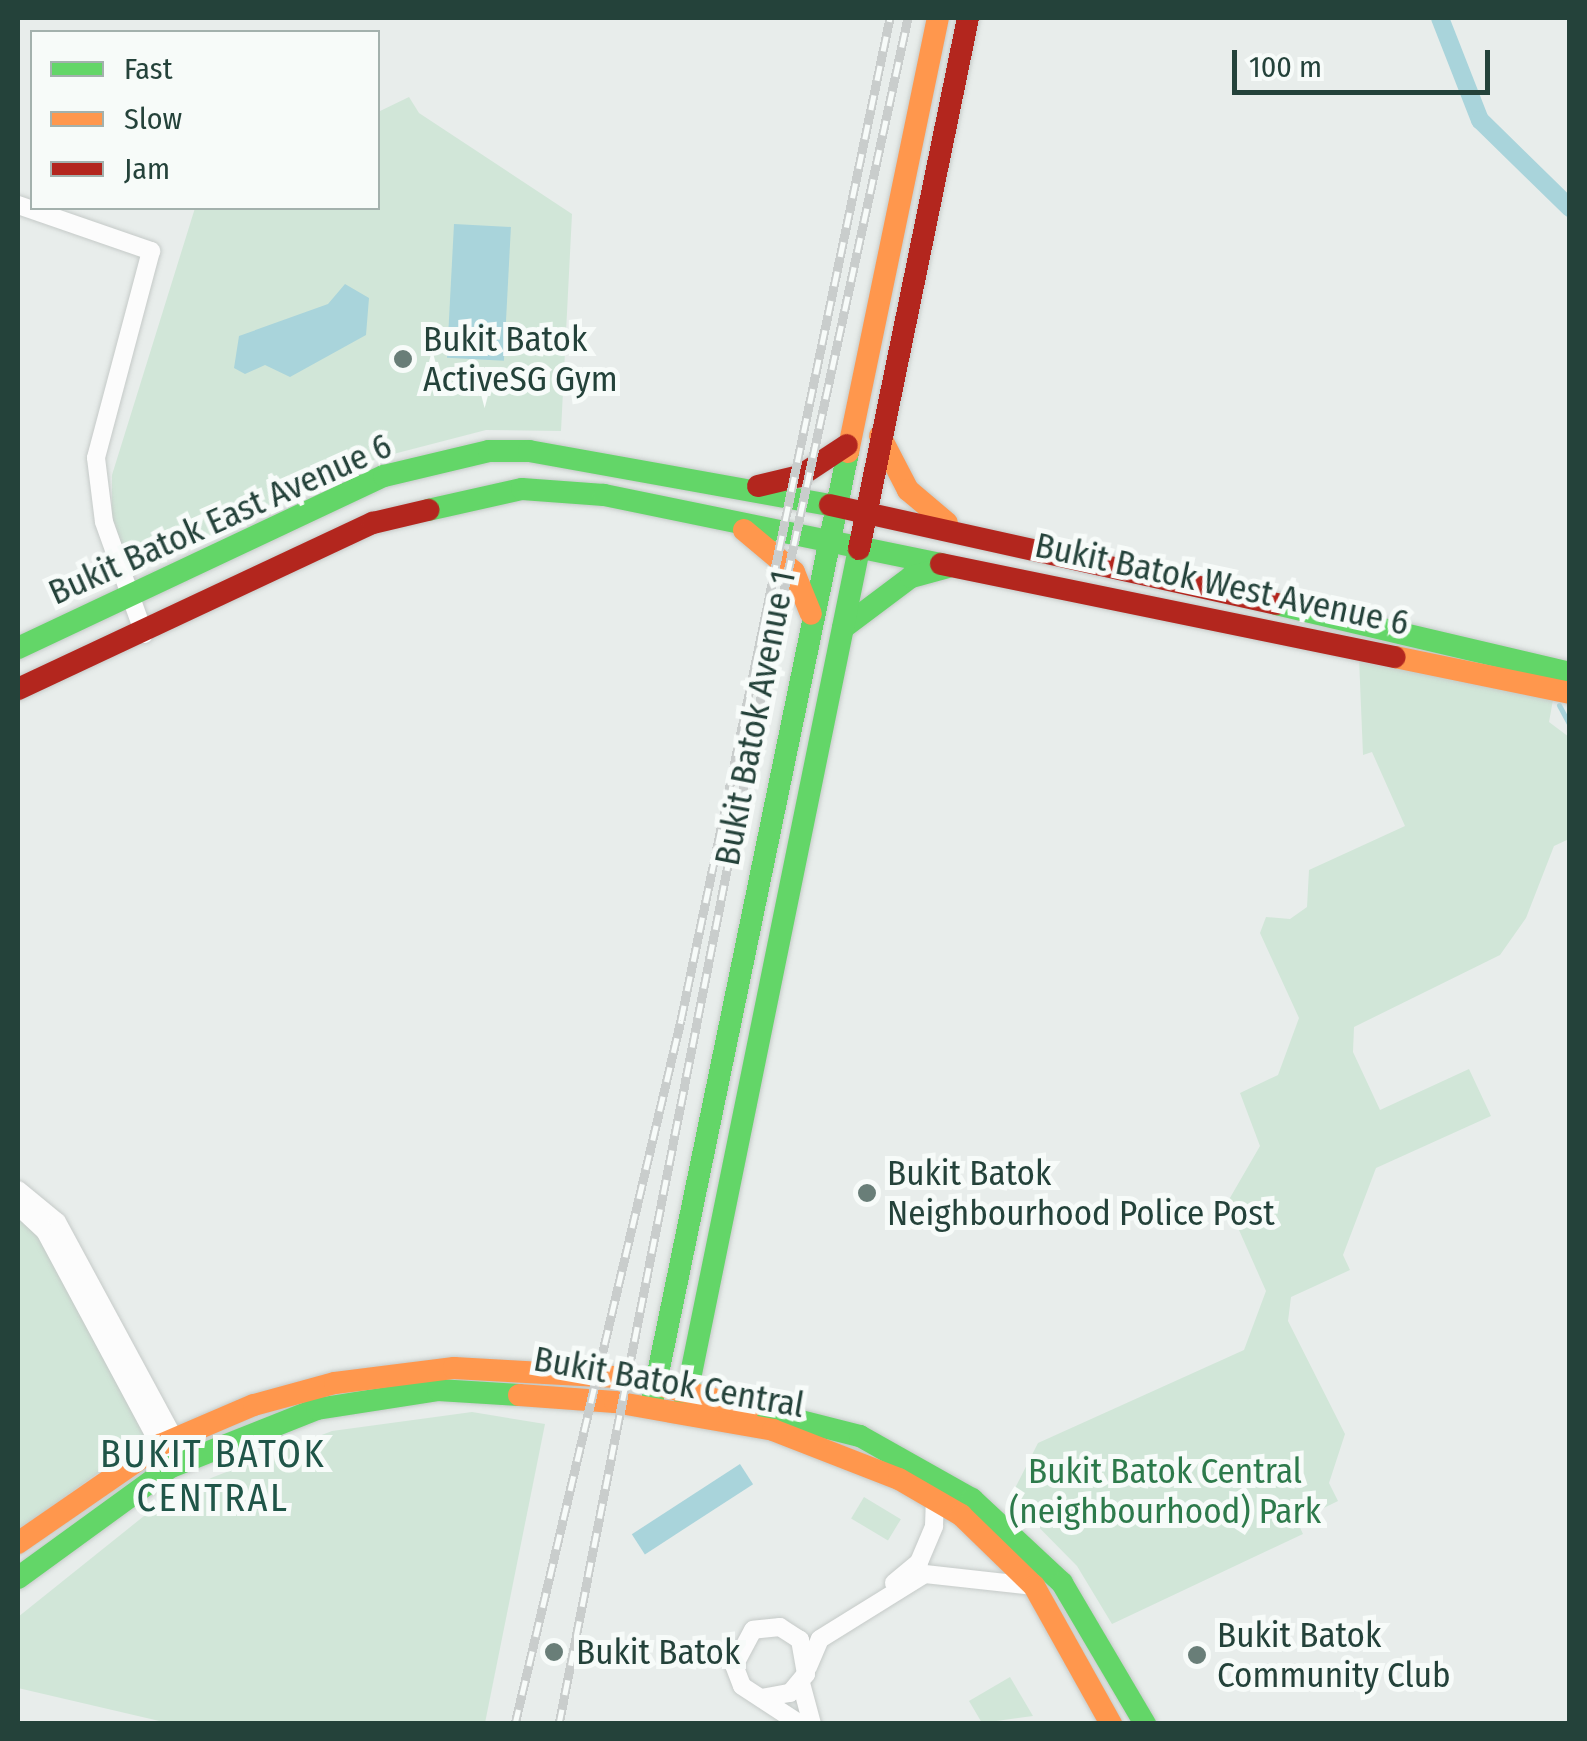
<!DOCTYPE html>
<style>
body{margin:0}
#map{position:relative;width:1587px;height:1741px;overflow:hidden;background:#e8edeb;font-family:"Fira Sans Condensed",sans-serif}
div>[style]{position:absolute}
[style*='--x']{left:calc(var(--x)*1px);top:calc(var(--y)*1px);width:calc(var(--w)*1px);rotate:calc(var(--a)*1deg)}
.green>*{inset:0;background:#d1e6d8;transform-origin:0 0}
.water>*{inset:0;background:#a9d4db;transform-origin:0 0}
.stream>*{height:5px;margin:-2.5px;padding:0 2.5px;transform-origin:2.5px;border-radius:2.5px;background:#a9d4db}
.canal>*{height:18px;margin:-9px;padding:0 9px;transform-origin:9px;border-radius:9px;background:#a9d4db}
.roads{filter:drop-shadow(0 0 2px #c5cac8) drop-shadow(0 0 2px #c5cac8)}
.street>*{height:18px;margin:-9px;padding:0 9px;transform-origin:9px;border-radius:9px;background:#fcfcfc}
.fast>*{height:22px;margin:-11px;padding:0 11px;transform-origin:11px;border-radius:11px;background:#63d668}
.slow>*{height:22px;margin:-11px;padding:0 11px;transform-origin:11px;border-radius:11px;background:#ff974d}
.jam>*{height:22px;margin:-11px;padding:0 11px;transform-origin:11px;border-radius:11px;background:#b3261e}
.rail>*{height:9px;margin-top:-4.5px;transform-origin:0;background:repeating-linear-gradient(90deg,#f7fbf9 0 15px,#c9cdcc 0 30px);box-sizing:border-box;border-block:2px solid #c9cdcc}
.dots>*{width:28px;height:28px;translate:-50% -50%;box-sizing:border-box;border:5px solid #f7fbf9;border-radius:50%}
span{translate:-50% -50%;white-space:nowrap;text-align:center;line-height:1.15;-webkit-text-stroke:10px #f7fbf9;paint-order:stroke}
.poi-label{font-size:35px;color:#24423a}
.left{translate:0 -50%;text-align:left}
.street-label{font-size:35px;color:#24423a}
.park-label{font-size:35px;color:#2d7a4b}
.neighbourhood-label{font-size:38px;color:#1f5548;letter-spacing:2.5px}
.frame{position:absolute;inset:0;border:20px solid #24423a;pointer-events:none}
.legend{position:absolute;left:30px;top:30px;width:350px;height:180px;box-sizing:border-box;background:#f7fbf9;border:2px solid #a3b1ad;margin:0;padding:12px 18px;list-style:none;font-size:30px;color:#24423a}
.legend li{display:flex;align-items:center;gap:20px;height:50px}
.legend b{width:50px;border:2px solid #a3b1ad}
.scale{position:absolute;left:1232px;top:50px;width:258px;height:45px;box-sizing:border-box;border:5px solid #24423a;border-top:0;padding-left:12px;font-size:30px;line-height:35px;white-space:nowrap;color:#24423a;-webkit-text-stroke:8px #f7fbf9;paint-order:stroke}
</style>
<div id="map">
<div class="green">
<i style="clip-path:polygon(409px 97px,419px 113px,572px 214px,561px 431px,486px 430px,378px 458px,131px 573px,112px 517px,112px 475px,195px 208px,378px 208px,378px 112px)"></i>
<i style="clip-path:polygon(1359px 658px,1553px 700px,1549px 722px,1569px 737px,1569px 839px,1554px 846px,1526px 918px,1500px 955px,1354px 1027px,1353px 1052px,1380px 1110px,1469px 1069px,1491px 1116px,1376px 1168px,1343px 1255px,1350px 1270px,1291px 1297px,1288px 1321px,1345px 1434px,1329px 1483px,1338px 1501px,1297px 1521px,1303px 1534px,1112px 1624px,1077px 1566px,1010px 1498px,1038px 1443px,1244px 1350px,1266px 1291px,1227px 1203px,1260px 1146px,1240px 1093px,1278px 1075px,1299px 1018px,1260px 933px,1266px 917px,1290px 919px,1307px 907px,1309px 870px,1405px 826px,1372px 752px,1363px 755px)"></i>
<i style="clip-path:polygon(18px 1203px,31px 1212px,152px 1434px,18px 1531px)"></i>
<i style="clip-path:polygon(472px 1412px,545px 1424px,485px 1723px,168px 1723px,18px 1688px,18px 1617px,144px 1516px,211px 1478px,332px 1431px)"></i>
<i style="left:864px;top:1497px;width:43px;height:25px;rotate:31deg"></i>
<i style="clip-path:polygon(1010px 1677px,1033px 1716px,982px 1723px,969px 1701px)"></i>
</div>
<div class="water">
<i style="left:454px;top:224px;width:57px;height:134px;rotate:3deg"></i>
<i style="clip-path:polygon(345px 284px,369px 298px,366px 335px,290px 377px,265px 365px,245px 374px,234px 368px,239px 336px,328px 304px)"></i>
<i style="left:740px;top:1464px;width:24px;height:129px;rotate:57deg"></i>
</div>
<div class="stream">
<i style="--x:1559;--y:705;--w:24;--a:62"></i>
</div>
<div class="canal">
<i style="--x:1440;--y:18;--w:110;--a:68.6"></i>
<i style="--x:1480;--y:120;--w:126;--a:44.4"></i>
</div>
<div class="roads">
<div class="street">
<i style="--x:18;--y:205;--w:141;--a:19.1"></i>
<i style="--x:151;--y:251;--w:214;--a:104.9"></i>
<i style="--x:96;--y:458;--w:64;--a:82.9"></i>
<i style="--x:104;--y:522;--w:119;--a:70.3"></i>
<i style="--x:18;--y:1190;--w:50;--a:39.4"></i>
<i style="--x:57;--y:1222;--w:255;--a:61.6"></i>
<i style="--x:18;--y:1206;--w:37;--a:43"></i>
<i style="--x:45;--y:1231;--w:252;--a:61.8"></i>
<i style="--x:894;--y:1583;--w:33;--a:-40"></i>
<i style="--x:919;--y:1562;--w:39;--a:-67"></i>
<i style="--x:934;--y:1526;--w:28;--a:-88"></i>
<i style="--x:808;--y:1667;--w:30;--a:-67"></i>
<i style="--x:820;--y:1639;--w:123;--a:-31.8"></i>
<i style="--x:925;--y:1574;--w:110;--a:6.3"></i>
<i style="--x:801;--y:1683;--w:42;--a:75"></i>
<i style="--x:761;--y:1698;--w:29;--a:-10"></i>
<i style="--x:790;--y:1693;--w:25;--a:-50"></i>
<i style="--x:806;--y:1674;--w:35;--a:-100"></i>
<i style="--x:800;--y:1640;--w:24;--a:-147"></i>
<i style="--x:780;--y:1627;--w:27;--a:174"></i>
<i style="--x:753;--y:1630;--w:40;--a:118"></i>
<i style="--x:734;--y:1665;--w:22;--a:69"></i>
<i style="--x:742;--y:1686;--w:69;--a:33.2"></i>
</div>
<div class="fast">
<i style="--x:428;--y:510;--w:96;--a:-12.6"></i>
<i style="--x:522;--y:489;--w:82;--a:4.2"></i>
<i style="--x:604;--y:495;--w:344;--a:11.6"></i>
<i style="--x:1276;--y:604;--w:302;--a:13.2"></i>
<i style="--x:843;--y:628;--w:85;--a:-36.9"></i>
<i style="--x:911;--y:577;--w:38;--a:-15"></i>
<i style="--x:18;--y:648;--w:404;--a:-25.2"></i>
<i style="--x:384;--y:476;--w:108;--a:-13.4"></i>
<i style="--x:489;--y:451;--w:40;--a:0"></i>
<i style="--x:529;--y:451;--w:306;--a:10.2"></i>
<i style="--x:651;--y:1407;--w:975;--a:-78.34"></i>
<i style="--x:749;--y:1408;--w:114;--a:14.2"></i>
<i style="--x:860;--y:1436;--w:129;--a:29.4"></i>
<i style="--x:972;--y:1499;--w:123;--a:43"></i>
<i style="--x:1062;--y:1583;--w:164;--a:59.5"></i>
<i style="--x:683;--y:1413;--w:882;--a:-78.49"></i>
<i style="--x:18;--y:1578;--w:189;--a:-36"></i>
<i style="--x:171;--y:1467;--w:157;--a:-21.7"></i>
<i style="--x:317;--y:1409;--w:122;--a:-8.9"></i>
<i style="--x:438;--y:1390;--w:81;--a:3.5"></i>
</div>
<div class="slow">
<i style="--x:880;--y:436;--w:61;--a:62.6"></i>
<i style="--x:908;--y:490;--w:51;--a:40.2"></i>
<i style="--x:848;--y:452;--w:443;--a:-78.3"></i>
<i style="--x:744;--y:530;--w:65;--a:40"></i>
<i style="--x:794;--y:572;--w:45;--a:68"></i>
<i style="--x:1395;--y:657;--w:179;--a:11.6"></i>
<i style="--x:519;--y:1395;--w:96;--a:4.2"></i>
<i style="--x:615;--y:1402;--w:160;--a:10"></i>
<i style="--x:773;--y:1430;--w:135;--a:21.3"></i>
<i style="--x:899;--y:1479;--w:72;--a:30.1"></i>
<i style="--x:961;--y:1515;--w:102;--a:44.2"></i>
<i style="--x:1034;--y:1586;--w:158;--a:60.8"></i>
<i style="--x:18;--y:1543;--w:173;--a:-34.6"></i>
<i style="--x:160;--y:1445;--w:102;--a:-23.1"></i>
<i style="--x:254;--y:1405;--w:84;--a:-15.2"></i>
<i style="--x:335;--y:1383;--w:120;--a:-7.2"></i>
<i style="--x:454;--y:1368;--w:177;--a:3.2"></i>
<i style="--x:631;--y:1378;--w:122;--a:14.3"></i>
</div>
<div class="jam">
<i style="--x:758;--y:486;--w:43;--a:-13.4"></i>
<i style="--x:800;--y:476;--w:56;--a:-33.4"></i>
<i style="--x:830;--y:505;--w:457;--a:12.5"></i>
<i style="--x:859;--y:549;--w:542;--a:-78.4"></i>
<i style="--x:941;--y:564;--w:463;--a:11.6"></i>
<i style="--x:18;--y:689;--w:392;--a:-25.1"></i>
<i style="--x:373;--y:523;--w:57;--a:-13.3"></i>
</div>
</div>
<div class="rail">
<i style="--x:515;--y:1724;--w:723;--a:-76.73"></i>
<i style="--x:681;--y:1020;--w:1024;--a:-78.22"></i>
<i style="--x:559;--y:1724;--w:1052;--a:-78.87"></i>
<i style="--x:762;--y:692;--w:690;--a:-77.78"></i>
</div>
<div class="dots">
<i style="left:403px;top:359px;background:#697e78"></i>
<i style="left:867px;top:1193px;background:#697e78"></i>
<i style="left:554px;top:1652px;background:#697e78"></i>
<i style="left:1197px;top:1655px;background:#697e78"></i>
</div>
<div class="poi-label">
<span class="left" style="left:423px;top:359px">Bukit Batok<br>ActiveSG Gym</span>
<span class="left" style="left:887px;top:1193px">Bukit Batok<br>Neighbourhood Police Post</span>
<span class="left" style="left:1217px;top:1655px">Bukit Batok<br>Community Club</span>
<span class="left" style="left:576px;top:1652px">Bukit Batok</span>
</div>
<div class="street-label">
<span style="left:220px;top:519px;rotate:-24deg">Bukit Batok East Avenue 6</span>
<span style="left:1222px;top:584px;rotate:12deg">Bukit Batok West Avenue 6</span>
<span style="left:755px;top:718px;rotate:-79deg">Bukit Batok Avenue 1</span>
<span style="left:669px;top:1382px;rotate:10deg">Bukit Batok Central</span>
</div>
<div class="park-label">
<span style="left:1165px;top:1491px">Bukit Batok Central<br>(neighbourhood) Park</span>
</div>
<div class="neighbourhood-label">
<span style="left:213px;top:1477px">BUKIT BATOK<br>CENTRAL</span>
</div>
<div class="frame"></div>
<ul class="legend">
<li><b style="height:12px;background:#63d668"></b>Fast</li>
<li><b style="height:12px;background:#ff974d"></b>Slow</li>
<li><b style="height:12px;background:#b3261e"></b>Jam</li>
</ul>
<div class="scale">100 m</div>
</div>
